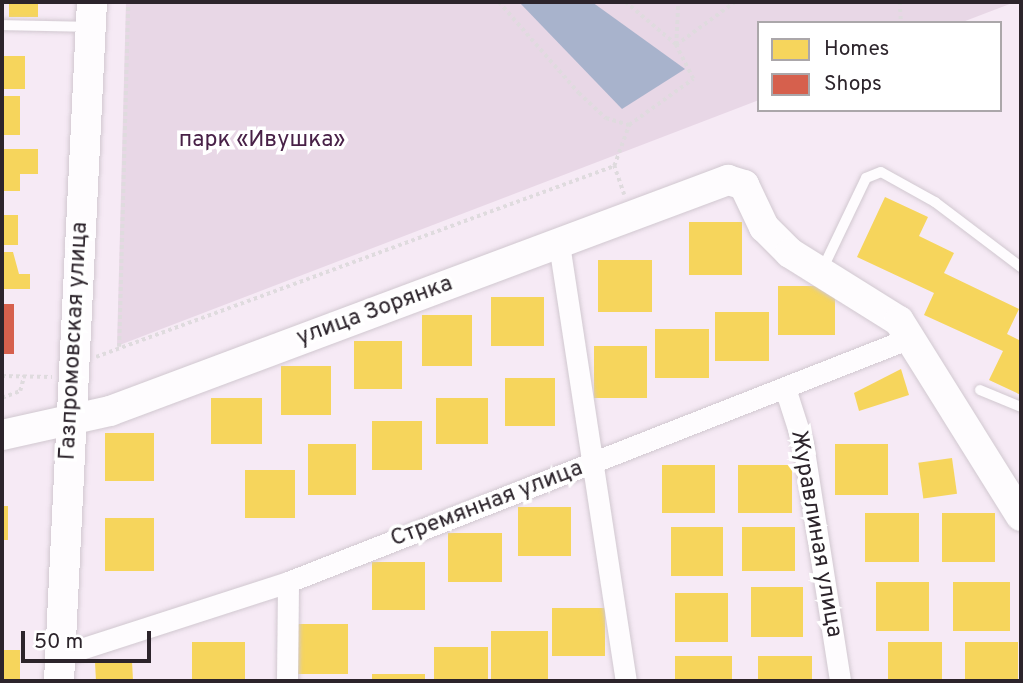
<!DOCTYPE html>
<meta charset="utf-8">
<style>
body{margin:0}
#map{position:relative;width:1023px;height:683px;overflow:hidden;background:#f6eaf5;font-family:Overpass,sans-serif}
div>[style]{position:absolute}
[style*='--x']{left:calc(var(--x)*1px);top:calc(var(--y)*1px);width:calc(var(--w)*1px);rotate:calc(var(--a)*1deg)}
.green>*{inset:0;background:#e8d7e6}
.water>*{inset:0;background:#a8b3cc}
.homes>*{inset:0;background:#f6d55c;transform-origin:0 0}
.shops>*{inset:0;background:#d6604d;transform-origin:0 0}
.path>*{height:3.5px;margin-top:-1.75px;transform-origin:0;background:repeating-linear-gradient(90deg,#dfdbde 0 3.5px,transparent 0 7px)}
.roads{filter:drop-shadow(0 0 2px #d1c8d0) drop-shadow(0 0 2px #d1c8d0)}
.lane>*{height:10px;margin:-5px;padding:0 5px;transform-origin:5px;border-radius:5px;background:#fefcfe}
.street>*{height:21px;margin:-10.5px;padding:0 10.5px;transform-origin:10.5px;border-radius:10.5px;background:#fefcfe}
.secondary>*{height:30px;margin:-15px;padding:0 15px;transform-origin:15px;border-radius:15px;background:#fefcfe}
span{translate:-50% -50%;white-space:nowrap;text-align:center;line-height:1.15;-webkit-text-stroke:7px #fff;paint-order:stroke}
.park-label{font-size:23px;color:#482147}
.street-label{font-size:23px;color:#2c242b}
.frame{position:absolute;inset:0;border:4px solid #2c242b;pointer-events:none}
.legend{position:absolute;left:757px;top:21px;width:245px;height:91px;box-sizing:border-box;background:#fff;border:2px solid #aba7aa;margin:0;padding:9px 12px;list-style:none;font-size:21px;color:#2c242b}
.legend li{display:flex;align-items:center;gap:14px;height:35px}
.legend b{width:35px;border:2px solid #aba7aa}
.scale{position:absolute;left:21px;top:631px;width:130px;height:32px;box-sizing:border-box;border:4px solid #2c242b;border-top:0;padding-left:9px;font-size:21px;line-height:24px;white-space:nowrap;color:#2c242b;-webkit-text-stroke:5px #fff;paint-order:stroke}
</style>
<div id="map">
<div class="green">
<i style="clip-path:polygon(126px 2px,1015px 2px,960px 23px,759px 23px,759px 100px,117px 346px)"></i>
</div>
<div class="water">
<i style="clip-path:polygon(519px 2px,592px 2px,685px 69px,622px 109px)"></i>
</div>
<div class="homes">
<i style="left:9px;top:2px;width:29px;height:15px"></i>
<i style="left:2px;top:56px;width:23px;height:33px"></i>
<i style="left:2px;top:96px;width:18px;height:39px"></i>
<i style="clip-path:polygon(2px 149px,38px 149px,38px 174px,20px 174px,20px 191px,2px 191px)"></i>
<i style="clip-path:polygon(885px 197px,928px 217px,919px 236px,954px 253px,944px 273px,1019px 309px,1007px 334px,1021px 341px,1021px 395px,989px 380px,1003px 351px,924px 315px,934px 293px,857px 257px)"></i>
<i style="left:2px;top:215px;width:16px;height:30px"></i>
<i style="left:689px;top:222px;width:53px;height:53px"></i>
<i style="clip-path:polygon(2px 252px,13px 252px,19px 274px,30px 274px,30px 289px,2px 289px)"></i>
<i style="left:598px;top:260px;width:54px;height:52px"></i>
<i style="left:778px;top:286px;width:57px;height:49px"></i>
<i style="left:491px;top:297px;width:53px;height:49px"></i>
<i style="left:715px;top:312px;width:54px;height:49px"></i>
<i style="left:422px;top:315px;width:50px;height:51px"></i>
<i style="left:655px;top:329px;width:54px;height:49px"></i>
<i style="left:354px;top:341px;width:48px;height:48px"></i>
<i style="left:594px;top:346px;width:53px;height:52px"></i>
<i style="left:281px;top:366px;width:50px;height:49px"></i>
<i style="clip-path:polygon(901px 369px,909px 395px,859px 411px,854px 393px)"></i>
<i style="left:505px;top:378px;width:50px;height:48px"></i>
<i style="left:211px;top:398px;width:51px;height:46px"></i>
<i style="left:436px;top:398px;width:52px;height:46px"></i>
<i style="left:372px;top:421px;width:50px;height:49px"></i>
<i style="left:105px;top:433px;width:49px;height:48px"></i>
<i style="left:308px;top:444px;width:48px;height:51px"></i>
<i style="left:835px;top:444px;width:53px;height:51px"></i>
<i style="left:952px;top:458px;width:36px;height:34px;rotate:82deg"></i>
<i style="left:662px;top:465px;width:53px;height:48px"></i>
<i style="left:738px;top:465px;width:54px;height:48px"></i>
<i style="left:245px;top:470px;width:50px;height:48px"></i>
<i style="left:2px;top:506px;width:6px;height:34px"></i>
<i style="left:518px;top:507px;width:53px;height:49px"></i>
<i style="left:865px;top:513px;width:54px;height:49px"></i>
<i style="left:942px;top:513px;width:53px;height:49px"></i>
<i style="left:105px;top:518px;width:49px;height:53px"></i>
<i style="left:671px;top:527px;width:52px;height:49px"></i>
<i style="left:742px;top:527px;width:53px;height:44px"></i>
<i style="left:448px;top:533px;width:54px;height:49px"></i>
<i style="left:372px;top:562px;width:53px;height:48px"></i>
<i style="left:876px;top:582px;width:53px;height:49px"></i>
<i style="left:953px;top:582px;width:57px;height:49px"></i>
<i style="left:751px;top:587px;width:52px;height:50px"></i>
<i style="left:675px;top:593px;width:53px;height:49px"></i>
<i style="left:552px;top:608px;width:53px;height:48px"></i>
<i style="left:295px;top:624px;width:53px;height:50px"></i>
<i style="left:491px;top:631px;width:57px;height:48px"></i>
<i style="left:192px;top:642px;width:53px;height:39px"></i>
<i style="left:888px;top:642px;width:54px;height:39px"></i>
<i style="left:965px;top:642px;width:53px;height:39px"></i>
<i style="left:434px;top:647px;width:54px;height:34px"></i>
<i style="left:2px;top:650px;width:18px;height:31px"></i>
<i style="left:675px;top:656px;width:57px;height:25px"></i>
<i style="left:758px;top:656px;width:54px;height:25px"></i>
<i style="left:132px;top:661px;width:20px;height:37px;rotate:87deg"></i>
<i style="left:372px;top:674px;width:53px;height:7px"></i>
</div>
<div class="shops">
<i style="left:2px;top:304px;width:12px;height:50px"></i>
</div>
<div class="path">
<i style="--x:499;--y:2;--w:121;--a:48.7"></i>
<i style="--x:579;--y:93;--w:37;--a:43"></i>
<i style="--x:606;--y:118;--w:24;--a:17"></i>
<i style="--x:900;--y:2;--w:21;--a:87"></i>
<i style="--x:676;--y:45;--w:73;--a:-36.1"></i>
<i style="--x:676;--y:45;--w:43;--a:-87.3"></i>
<i style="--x:624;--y:195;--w:31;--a:-109"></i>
<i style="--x:614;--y:166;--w:44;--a:-69.9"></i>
<i style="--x:629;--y:125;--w:79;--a:-35.7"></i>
<i style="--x:693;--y:79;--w:38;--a:-117"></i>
<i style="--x:676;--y:45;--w:67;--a:-139.9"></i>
<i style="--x:119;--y:347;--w:345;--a:-88.5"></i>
<i style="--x:96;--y:357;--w:552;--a:-20.24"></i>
<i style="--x:2;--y:376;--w:50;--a:1.1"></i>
<i style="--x:2;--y:398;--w:19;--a:-21"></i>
<i style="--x:20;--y:391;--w:16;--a:-75"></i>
</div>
<div class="roads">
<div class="lane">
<i style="--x:2;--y:25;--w:88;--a:1.3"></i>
<i style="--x:822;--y:270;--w:102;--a:-64.4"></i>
<i style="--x:866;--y:178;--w:16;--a:-22"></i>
<i style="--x:881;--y:172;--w:62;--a:29.1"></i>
<i style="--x:935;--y:202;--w:108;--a:37.1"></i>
<i style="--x:980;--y:390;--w:44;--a:22.5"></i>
</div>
<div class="street">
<i style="--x:559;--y:244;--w:442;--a:81.3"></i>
<i style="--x:785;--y:388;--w:59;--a:72.2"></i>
<i style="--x:803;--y:444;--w:240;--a:81.1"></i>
<i style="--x:59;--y:656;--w:241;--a:-17.9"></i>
<i style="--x:288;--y:582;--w:668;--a:-21.42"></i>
<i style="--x:287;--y:681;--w:99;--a:-89.4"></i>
</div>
<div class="secondary">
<i style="--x:2;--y:435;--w:111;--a:-12.5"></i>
<i style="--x:110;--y:411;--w:660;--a:-20.5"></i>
<i style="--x:728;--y:180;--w:17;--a:17"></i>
<i style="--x:744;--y:185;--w:47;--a:64.5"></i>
<i style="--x:764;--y:227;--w:37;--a:45"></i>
<i style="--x:790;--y:253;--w:128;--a:32"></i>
<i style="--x:899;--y:321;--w:230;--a:58"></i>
<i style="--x:59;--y:681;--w:680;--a:-87.22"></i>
</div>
</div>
<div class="park-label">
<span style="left:262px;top:141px">парк «Ивушка»</span>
</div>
<div class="street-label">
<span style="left:375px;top:312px;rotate:-20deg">улица Зорянка</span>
<span style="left:75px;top:341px;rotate:-87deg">Газпромовская улица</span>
<span style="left:487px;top:505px;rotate:-21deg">Стремянная улица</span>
<span style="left:815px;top:534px;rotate:80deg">Журавлиная улица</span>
</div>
<div class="frame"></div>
<ul class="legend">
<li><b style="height:19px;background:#f6d55c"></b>Homes</li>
<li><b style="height:19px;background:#d6604d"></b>Shops</li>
</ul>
<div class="scale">50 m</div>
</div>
